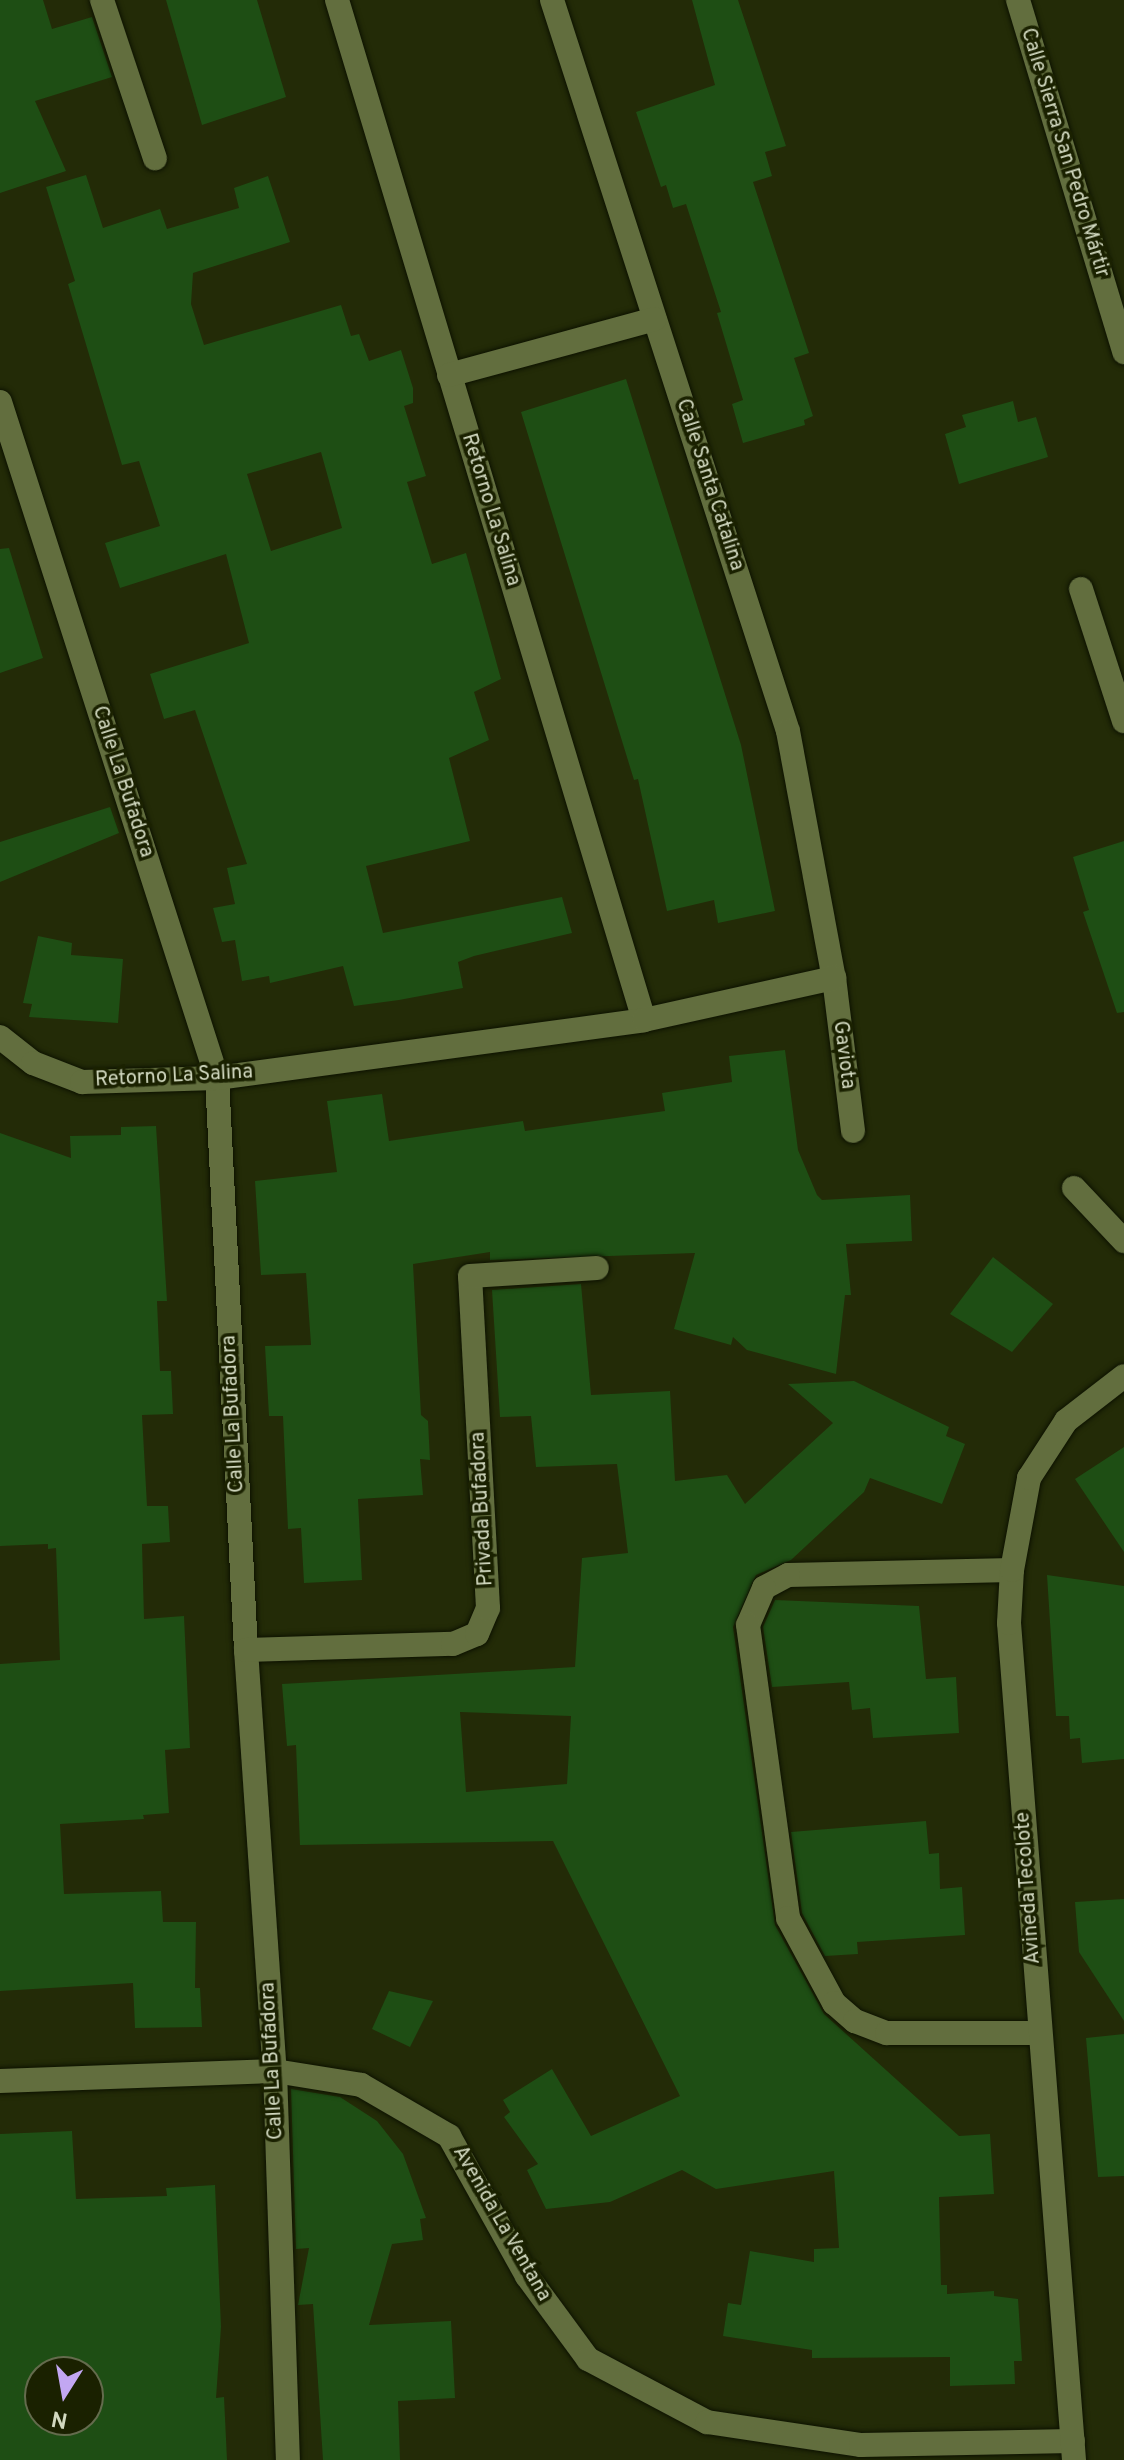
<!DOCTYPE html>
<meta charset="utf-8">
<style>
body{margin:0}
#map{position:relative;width:1124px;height:2460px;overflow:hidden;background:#232b07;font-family:Overpass,sans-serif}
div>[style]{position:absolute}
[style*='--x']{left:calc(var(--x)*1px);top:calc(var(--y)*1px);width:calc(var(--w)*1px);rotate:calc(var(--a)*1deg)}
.building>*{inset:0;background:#1e4e14}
.roads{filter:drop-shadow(0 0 2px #0d1200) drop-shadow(0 0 2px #0d1200)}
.lane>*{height:24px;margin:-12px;padding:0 12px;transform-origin:12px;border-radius:12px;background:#626e3e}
.street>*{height:24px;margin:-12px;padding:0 12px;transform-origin:12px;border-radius:12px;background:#626e3e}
span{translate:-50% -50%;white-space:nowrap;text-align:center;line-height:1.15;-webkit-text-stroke:7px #1a2100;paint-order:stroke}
.street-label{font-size:20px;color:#d2d9c0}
.north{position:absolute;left:24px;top:2356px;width:80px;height:80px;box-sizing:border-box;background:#1a2100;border:2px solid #646b4d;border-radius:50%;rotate:191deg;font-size:22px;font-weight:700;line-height:32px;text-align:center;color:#d2d9c0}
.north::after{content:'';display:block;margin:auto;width:28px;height:36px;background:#c2a7f2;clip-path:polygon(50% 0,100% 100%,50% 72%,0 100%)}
</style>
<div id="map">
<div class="building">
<i style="clip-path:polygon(0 0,43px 0,52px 29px,92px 17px,112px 77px,35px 101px,66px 171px,0 193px)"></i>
<i style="clip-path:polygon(166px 0,257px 0,286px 97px,202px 125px)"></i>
<i style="clip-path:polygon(692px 0,738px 0,786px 146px,765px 152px,772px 176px,753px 182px,809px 353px,794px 358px,813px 416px,804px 420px,805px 425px,743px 443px,732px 404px,743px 400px,717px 313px,721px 312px,686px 204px,673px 208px,666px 185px,661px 187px,636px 112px,715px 85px)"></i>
<i style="clip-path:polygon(evenodd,86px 175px,103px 228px,160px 209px,167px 229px,239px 208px,234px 188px,268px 176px,290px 242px,193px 273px,191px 304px,204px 345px,341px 305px,351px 336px,359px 334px,369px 361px,401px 350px,413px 388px,413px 403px,404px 406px,426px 476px,407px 482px,432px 564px,466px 553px,501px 679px,474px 692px,489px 740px,449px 758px,470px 841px,366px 866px,383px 933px,562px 897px,572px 933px,474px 956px,458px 962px,463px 988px,399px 1000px,354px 1006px,343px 966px,270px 983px,269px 976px,242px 981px,235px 940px,222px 942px,213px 908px,235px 904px,227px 868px,247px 864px,195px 710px,164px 719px,150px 674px,249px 643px,226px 554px,120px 588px,105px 543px,160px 526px,139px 461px,122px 465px,68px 284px,75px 281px,46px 187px,86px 175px,321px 452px,342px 528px,271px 551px,247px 474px,321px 452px)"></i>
<i style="clip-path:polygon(626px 379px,741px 745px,775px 911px,718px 923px,714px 900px,667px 911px,638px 779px,634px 780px,521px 412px)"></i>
<i style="clip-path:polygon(1013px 401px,1018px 422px,1036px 417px,1048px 457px,959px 484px,945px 434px,966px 427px,962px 415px)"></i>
<i style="clip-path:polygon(9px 548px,43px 658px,0 673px,0 549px)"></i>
<i style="clip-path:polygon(110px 807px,119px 833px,0 882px,0 842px)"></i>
<i style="clip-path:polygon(1124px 841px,1124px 1012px,1117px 1013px,1083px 912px,1089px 910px,1073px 857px)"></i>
<i style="clip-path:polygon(38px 936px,72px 943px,71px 955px,123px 959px,118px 1023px,29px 1017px,32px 1004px,23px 1003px)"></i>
<i style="clip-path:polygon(785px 1050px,798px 1150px,817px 1195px,822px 1200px,910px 1195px,912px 1241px,846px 1244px,851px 1295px,845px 1295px,836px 1374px,747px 1350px,733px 1337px,731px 1345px,674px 1329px,695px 1253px,490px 1260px,490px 1252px,413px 1264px,421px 1415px,428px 1421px,430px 1460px,420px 1459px,423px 1495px,358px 1499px,362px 1580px,304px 1583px,301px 1528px,288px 1529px,283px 1416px,269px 1416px,265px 1346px,311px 1345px,306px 1273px,261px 1275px,255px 1181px,337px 1172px,327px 1101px,382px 1094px,389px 1141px,523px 1121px,525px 1131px,665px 1111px,662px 1093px,732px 1082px,729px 1056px)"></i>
<i style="clip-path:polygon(156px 1126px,167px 1301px,157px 1301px,160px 1371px,171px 1371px,173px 1414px,142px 1415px,147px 1506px,168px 1506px,170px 1542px,142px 1544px,144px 1619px,184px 1616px,190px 1748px,165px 1750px,169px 1813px,143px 1815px,144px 1819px,60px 1824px,64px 1894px,161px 1891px,163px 1922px,196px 1922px,195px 1988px,200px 1988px,202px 2027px,135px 2028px,133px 1983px,0 1991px,0 1664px,60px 1660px,56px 1548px,48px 1549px,48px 1544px,0 1546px,0 1133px,71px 1158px,70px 1136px,121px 1135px,121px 1127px)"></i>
<i style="clip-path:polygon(993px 1257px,1053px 1304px,1012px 1352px,950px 1314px)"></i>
<i style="clip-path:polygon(evenodd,581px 1284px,591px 1395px,670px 1391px,675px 1481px,727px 1475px,745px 1504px,833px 1423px,788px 1384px,854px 1381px,949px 1427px,946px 1436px,965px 1444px,942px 1504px,870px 1478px,864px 1492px,791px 1560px,756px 1575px,733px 1627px,775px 1925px,824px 2014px,959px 2136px,990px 2134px,994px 2194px,939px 2197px,941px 2285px,947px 2285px,947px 2294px,994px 2291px,994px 2296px,1018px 2299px,1022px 2361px,1014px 2361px,1015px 2384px,950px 2386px,950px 2357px,812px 2358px,812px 2350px,723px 2336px,728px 2303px,741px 2305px,750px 2251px,814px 2262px,814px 2249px,839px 2248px,834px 2171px,716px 2189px,682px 2170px,610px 2202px,546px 2209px,527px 2170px,538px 2164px,504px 2117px,510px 2112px,503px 2100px,552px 2069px,591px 2136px,680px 2096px,553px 1841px,300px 1845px,296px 1745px,287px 1746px,282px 1684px,575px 1667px,582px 1558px,628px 1553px,617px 1464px,536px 1467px,531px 1416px,500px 1417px,492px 1290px,581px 1284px,460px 1712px,571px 1716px,567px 1784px,466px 1792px,460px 1712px)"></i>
<i style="clip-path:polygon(1124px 1447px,1124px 1552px,1075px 1479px)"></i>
<i style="clip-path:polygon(1047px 1575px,1124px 1586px,1124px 1759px,1082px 1763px,1080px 1738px,1070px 1739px,1069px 1716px,1056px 1716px)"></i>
<i style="clip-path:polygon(775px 1600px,919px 1606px,926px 1679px,956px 1677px,959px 1733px,873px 1738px,870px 1708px,852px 1710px,849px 1682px,772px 1687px,763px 1627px)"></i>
<i style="clip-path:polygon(926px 1821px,929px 1854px,939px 1853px,940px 1889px,962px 1887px,965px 1935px,857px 1942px,858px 1954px,825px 1956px,802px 1913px,791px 1832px)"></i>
<i style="clip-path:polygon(1124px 1899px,1124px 2021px,1079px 1952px,1075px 1902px)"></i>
<i style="clip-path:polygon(389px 1991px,433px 2001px,410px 2047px,372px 2029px)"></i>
<i style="clip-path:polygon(1124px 2034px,1124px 2176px,1098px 2177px,1086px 2038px)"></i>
<i style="clip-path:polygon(291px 2089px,340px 2097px,377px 2121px,403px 2154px,426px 2218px,420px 2219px,423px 2240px,392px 2244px,369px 2325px,451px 2321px,455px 2398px,398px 2401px,400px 2460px,323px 2460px,313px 2304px,298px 2305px,309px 2248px,296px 2249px)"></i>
<i style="clip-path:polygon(evenodd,72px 2131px,76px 2199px,167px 2196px,166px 2188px,215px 2185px,221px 2327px,216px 2398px,224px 2397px,227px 2460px,0 2460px,0 2134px,72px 2131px,40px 2372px,88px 2372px,88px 2420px,40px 2420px,40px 2372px)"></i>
</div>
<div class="roads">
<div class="lane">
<i style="--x:1081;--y:589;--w:139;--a:72"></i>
<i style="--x:1074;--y:1188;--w:73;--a:46.7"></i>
<i style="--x:1012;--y:1570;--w:224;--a:178.7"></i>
<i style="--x:788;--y:1575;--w:27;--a:152"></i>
<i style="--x:764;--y:1588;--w:40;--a:113.4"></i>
<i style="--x:748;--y:1625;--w:296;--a:82.2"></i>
<i style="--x:788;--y:1918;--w:97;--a:61.6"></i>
<i style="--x:834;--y:2003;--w:28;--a:41"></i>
<i style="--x:855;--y:2021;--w:34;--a:21"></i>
<i style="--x:887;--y:2033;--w:153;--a:0"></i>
</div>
<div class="street">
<i style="--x:102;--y:0;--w:167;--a:71.5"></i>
<i style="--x:337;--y:0;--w:1065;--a:73.25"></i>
<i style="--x:552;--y:0;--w:768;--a:72.11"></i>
<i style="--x:788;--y:731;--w:251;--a:79.5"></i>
<i style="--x:834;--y:978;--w:154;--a:82.9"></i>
<i style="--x:1018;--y:0;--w:368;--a:73.2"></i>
<i style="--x:449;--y:375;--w:213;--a:-15.2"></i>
<i style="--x:0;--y:402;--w:710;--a:72.2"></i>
<i style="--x:217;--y:1078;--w:573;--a:87.1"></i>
<i style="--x:246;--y:1650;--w:422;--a:86.1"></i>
<i style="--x:275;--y:2071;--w:389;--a:88.1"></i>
<i style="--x:0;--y:1037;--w:42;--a:38.2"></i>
<i style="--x:33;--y:1063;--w:53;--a:21.2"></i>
<i style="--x:82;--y:1082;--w:135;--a:-1.7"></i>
<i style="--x:217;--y:1078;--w:431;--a:-7.7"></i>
<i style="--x:644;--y:1020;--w:195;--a:-12.5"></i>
<i style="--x:246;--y:1650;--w:207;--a:-1.7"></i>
<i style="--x:453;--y:1644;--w:26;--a:-23"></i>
<i style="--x:477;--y:1634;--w:28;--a:-67"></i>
<i style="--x:488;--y:1608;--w:332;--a:-93.1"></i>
<i style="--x:470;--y:1276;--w:127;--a:-3.6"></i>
<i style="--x:0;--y:2081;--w:275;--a:-2.1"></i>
<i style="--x:275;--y:2071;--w:87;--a:9.2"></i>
<i style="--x:361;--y:2085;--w:102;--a:30.1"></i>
<i style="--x:449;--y:2136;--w:160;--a:60.9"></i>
<i style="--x:527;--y:2276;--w:103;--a:53.7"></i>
<i style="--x:588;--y:2359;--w:135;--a:27.9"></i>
<i style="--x:707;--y:2422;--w:156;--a:8.5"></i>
<i style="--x:861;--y:2445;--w:212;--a:-1.1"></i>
<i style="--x:1074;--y:2460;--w:840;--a:-94.44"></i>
<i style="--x:1009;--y:1623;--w:53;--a:-86.8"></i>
<i style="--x:1012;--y:1570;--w:94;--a:-79.5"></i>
<i style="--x:1029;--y:1478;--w:68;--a:-57"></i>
<i style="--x:1066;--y:1421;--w:73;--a:-37.8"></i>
</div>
</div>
<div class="street-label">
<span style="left:1064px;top:153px;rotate:73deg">Calle Sierra San Pedro Mártir</span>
<span style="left:709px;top:485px;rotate:72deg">Calle Santa Catalina</span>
<span style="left:490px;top:510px;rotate:73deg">Retorno La Salina</span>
<span style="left:122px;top:782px;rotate:72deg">Calle La Bufadora</span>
<span style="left:843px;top:1055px;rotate:83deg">Gaviota</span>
<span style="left:174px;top:1077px;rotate:-3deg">Retorno La Salina</span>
<span style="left:234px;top:1414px;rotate:-93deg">Calle La Bufadora</span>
<span style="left:483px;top:1509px;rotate:-93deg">Privada Bufadora</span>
<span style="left:1029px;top:1888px;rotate:-94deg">Avineda Tecolote</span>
<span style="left:273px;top:2061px;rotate:-93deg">Calle La Bufadora</span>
<span style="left:501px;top:2224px;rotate:60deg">Avenida La Ventana</span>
</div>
<div class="north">N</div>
</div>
